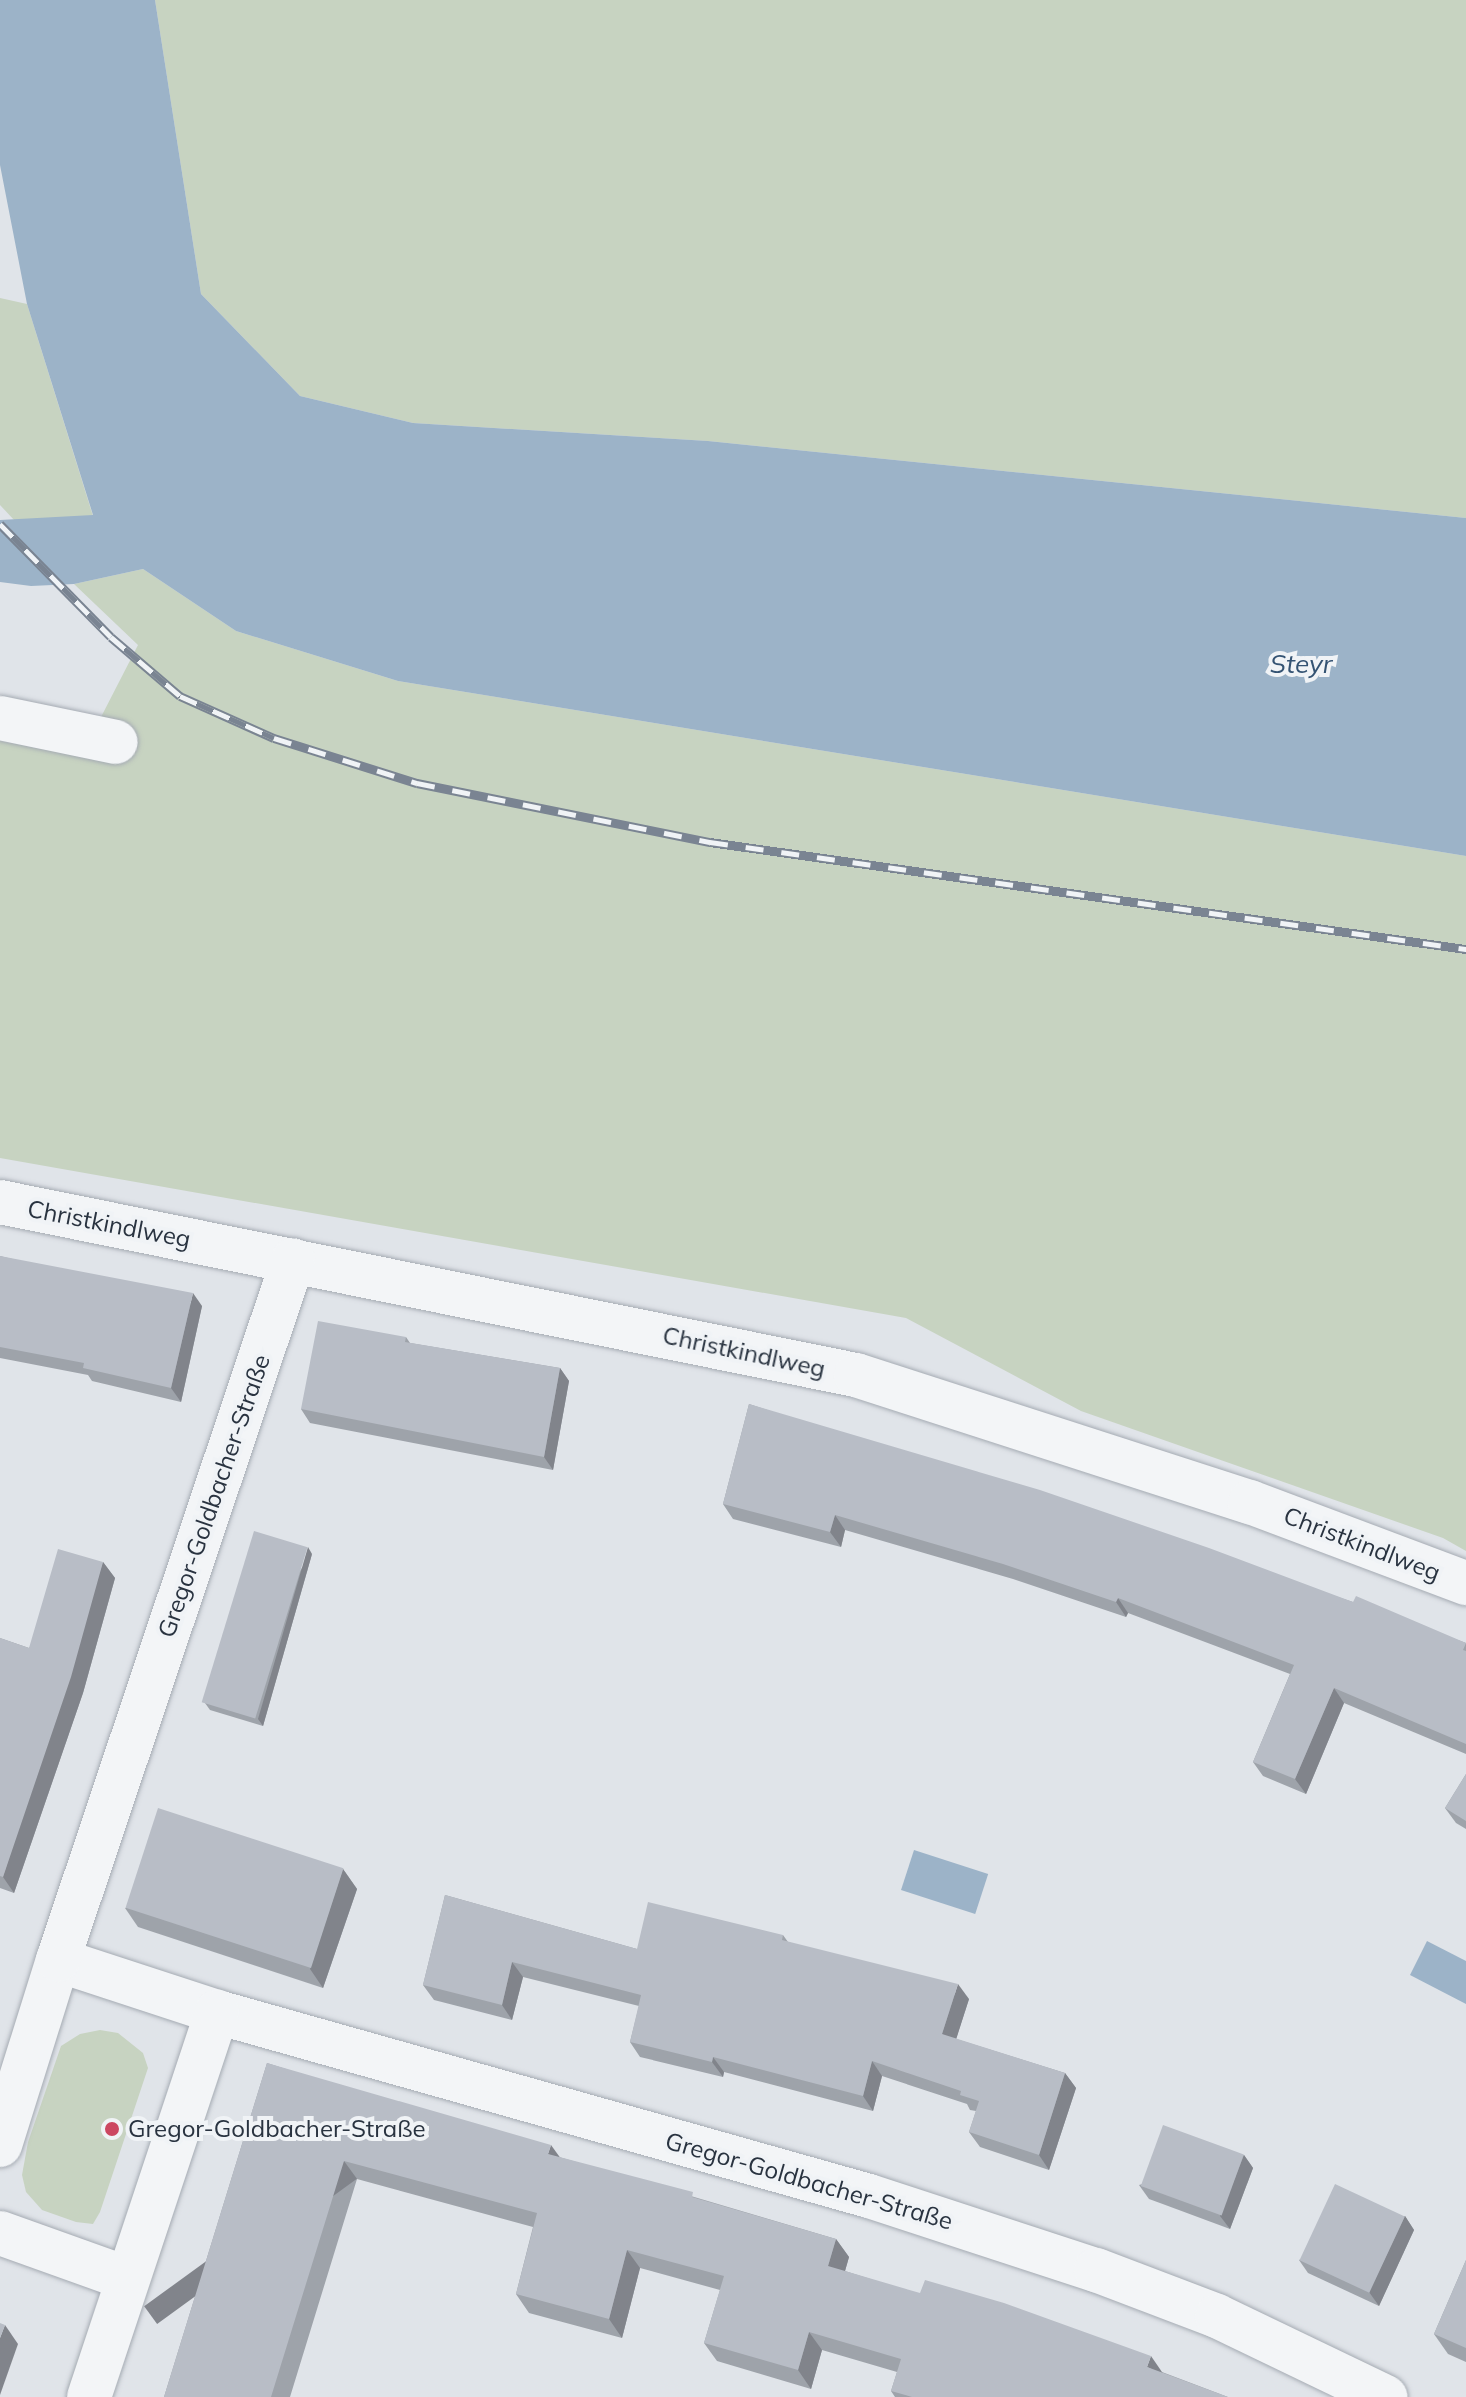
<!DOCTYPE html>
<meta charset="utf-8">
<style>
body{margin:0}
#map{position:relative;width:1466px;height:2397px;overflow:hidden;background:#e0e4e9;font-family:Mulish,sans-serif}
div>[style]{position:absolute}
[style*='--x']{left:calc(var(--x)*1px);top:calc(var(--y)*1px);width:calc(var(--w)*1px);rotate:calc(var(--a)*1deg)}
.green>*{inset:0;background:#c7d3c1}
.water>*{inset:0;background:#9cb3c8;transform-origin:0 0}
.roads{filter:drop-shadow(0 0 2px #a5abb3) drop-shadow(0 0 2px #a5abb3)}
.street>*{height:44px;margin:-22px;padding:0 22px;transform-origin:22px;border-radius:22px;background:#f3f5f7}
.rail>*{height:9px;margin-top:-4.5px;transform-origin:0;background:repeating-linear-gradient(90deg,#f0f3f6 0 18px,#7a8492 0 36px);box-sizing:border-box;border-block:2px solid #7a8492}
.wall>*{inset:0;background:#9ea3aa}
.shaded-wall>*{inset:0;background:#81848b;transform-origin:0 0}
.building>*{inset:0;background:#b8bdc6;transform-origin:0 0}
.dots>*{width:22px;height:22px;translate:-50% -50%;box-sizing:border-box;border:4px solid #f0f3f6;border-radius:50%}
span{translate:-50% -50%;white-space:nowrap;text-align:center;line-height:1.15;-webkit-text-stroke:8px #f0f3f6;paint-order:stroke}
.street-label{font-size:24px;color:#293340}
.poi-label{font-size:24px;color:#293340}
.left{translate:0 -50%;text-align:left}
.water-label{font-size:26px;color:#345373;font-style:italic}
</style>
<div id="map">
<div class="green">
<i style="clip-path:polygon(155px 0,1466px 0,1466px 518px,708px 441px,413px 423px,300px 396px,201px 294px)"></i>
<i style="clip-path:polygon(0 298px,27px 304px,93px 516px,15px 521px,0 505px)"></i>
<i style="clip-path:polygon(143px 569px,236px 631px,398px 681px,1466px 856px,1466px 1551px,1443px 1538px,1081px 1411px,906px 1318px,0 1158px,0 741px,81px 756px,138px 645px,74px 584px)"></i>
<i style="clip-path:polygon(100px 2030px,118px 2033px,143px 2053px,148px 2068px,100px 2212px,93px 2224px,76px 2222px,42px 2210px,26px 2192px,22px 2175px,28px 2142px,61px 2046px,80px 2034px)"></i>
</div>
<div class="water">
<i style="clip-path:polygon(0 0,155px 0,201px 294px,300px 396px,413px 423px,708px 441px,1466px 518px,1466px 856px,398px 681px,236px 631px,143px 569px,74px 584px,31px 586px,0 582px,0 520px,93px 515px,27px 304px,0 165px)"></i>
<i style="left:914px;top:1850px;width:78px;height:42px;rotate:18deg"></i>
<i style="clip-path:polygon(1427px 1941px,1466px 1961px,1466px 2004px,1410px 1975px)"></i>
</div>
<div class="roads">
<div class="street">
<i style="--x:0;--y:718;--w:118;--a:11.7"></i>
<i style="--x:0;--y:1202;--w:873;--a:11.43"></i>
<i style="--x:856;--y:1375;--w:414;--a:17.9"></i>
<i style="--x:1250;--y:1502;--w:231;--a:20.6"></i>
<i style="--x:58;--y:1960;--w:167;--a:18.1"></i>
<i style="--x:217;--y:2012;--w:677;--a:15.76"></i>
<i style="--x:869;--y:2196;--w:239;--a:18.1"></i>
<i style="--x:1096;--y:2270;--w:129;--a:20.8"></i>
<i style="--x:1217;--y:2316;--w:187;--a:25.7"></i>
<i style="--x:0;--y:2145;--w:194;--a:-72.6"></i>
<i style="--x:58;--y:1960;--w:738;--a:-71.44"></i>
<i style="--x:0;--y:2233;--w:134;--a:19.7"></i>
<i style="--x:89;--y:2397;--w:406;--a:-71.6"></i>
</div>
</div>
<div class="rail">
<i style="--x:0;--y:524;--w:158;--a:45.5"></i>
<i style="--x:111;--y:637;--w:91;--a:40.5"></i>
<i style="--x:180;--y:696;--w:103;--a:24.1"></i>
<i style="--x:274;--y:738;--w:150;--a:17.5"></i>
<i style="--x:417;--y:783;--w:299;--a:11.4"></i>
<i style="--x:710;--y:842;--w:764;--a:8.06"></i>
</div>
<div class="wall">
<i style="clip-path:polygon(0 1256px,202px 1306px,181px 1402px,92px 1381px,88px 1375px,0 1358px)"></i>
<i style="clip-path:polygon(406px 1337px,410px 1343px,560px 1368px,569px 1381px,553px 1470px,310px 1423px,301px 1409px)"></i>
<i style="clip-path:polygon(749px 1404px,1353px 1602px,1466px 1643px,1466px 1754px,1344px 1703px,1306px 1794px,1263px 1776px,1253px 1762px,1290px 1674px,1128px 1613px,1126px 1617px,1013px 1579px,845px 1530px,841px 1547px,733px 1519px,723px 1504px)"></i>
<i style="clip-path:polygon(312px 1554px,263px 1726px,210px 1710px,205px 1703px)"></i>
<i style="clip-path:polygon(103px 1562px,115px 1578px,83px 1693px,14px 1893px,0 1888px,0 1638px,29px 1648px)"></i>
<i style="clip-path:polygon(1466px 1774px,1466px 1829px,1456px 1823px,1445px 1808px)"></i>
<i style="clip-path:polygon(343px 1869px,357px 1889px,323px 1988px,138px 1927px,125px 1908px)"></i>
<i style="clip-path:polygon(445px 1895px,637px 1949px,783px 1935px,788px 1942px,969px 1999px,956px 2039px,1065px 2073px,1076px 2088px,1049px 2170px,980px 2147px,969px 2132px,976px 2111px,970px 2110px,967px 2104px,882px 2076px,873px 2111px,724px 2072px,723px 2077px,640px 2057px,630px 2042px,639px 2006px,523px 1977px,512px 2020px,434px 2000px,423px 1985px)"></i>
<i style="clip-path:polygon(267px 2063px,559px 2157px,836px 2239px,849px 2257px,845px 2271px,1162px 2372px,1228px 2397px,895px 2397px,891px 2391px,897px 2372px,822px 2350px,811px 2389px,717px 2361px,704px 2343px,720px 2290px,640px 2268px,622px 2338px,529px 2313px,516px 2294px,533px 2227px,357px 2179px,290px 2397px,164px 2397px)"></i>
<i style="clip-path:polygon(1244px 2155px,1253px 2168px,1230px 2229px,1149px 2199px,1139px 2185px)"></i>
<i style="clip-path:polygon(1405px 2216px,1414px 2230px,1379px 2306px,1308px 2273px,1299px 2260px)"></i>
<i style="clip-path:polygon(1466px 2260px,1466px 2362px,1448px 2354px,1434px 2334px)"></i>
</div>
<div class="shaded-wall">
<i style="clip-path:polygon(193px 1293px,202px 1306px,181px 1402px,171px 1388px)"></i>
<i style="clip-path:polygon(560px 1368px,569px 1381px,553px 1470px,544px 1457px)"></i>
<i style="clip-path:polygon(835px 1515px,845px 1530px,841px 1547px,830px 1532px)"></i>
<i style="clip-path:polygon(308px 1547px,312px 1554px,263px 1726px,258px 1719px)"></i>
<i style="clip-path:polygon(103px 1562px,115px 1578px,83px 1693px,14px 1893px,3px 1877px)"></i>
<i style="clip-path:polygon(1118px 1598px,1128px 1613px,1126px 1617px,1116px 1602px)"></i>
<i style="clip-path:polygon(1334px 1688px,1344px 1703px,1306px 1794px,1295px 1779px)"></i>
<i style="clip-path:polygon(343px 1869px,357px 1889px,323px 1988px,310px 1969px)"></i>
<i style="clip-path:polygon(512px 1962px,523px 1977px,512px 2020px,502px 2005px)"></i>
<i style="clip-path:polygon(958px 1984px,969px 1999px,953px 2049px,942px 2034px)"></i>
<i style="clip-path:polygon(713px 2057px,724px 2072px,723px 2077px,712px 2062px)"></i>
<i style="clip-path:polygon(872px 2061px,882px 2076px,873px 2111px,863px 2096px)"></i>
<i style="clip-path:polygon(1065px 2073px,1076px 2088px,1049px 2170px,1039px 2155px)"></i>
<i style="clip-path:polygon(551px 2145px,564px 2163px,548px 2154px)"></i>
<i style="clip-path:polygon(1244px 2155px,1253px 2168px,1230px 2229px,1220px 2216px)"></i>
<i style="left:344px;top:2161px;width:22px;height:247px;rotate:54deg"></i>
<i style="clip-path:polygon(1405px 2216px,1414px 2230px,1379px 2306px,1369px 2292px)"></i>
<i style="clip-path:polygon(836px 2239px,849px 2257px,841px 2285px,828px 2266px)"></i>
<i style="clip-path:polygon(627px 2250px,640px 2268px,622px 2338px,609px 2319px)"></i>
<i style="clip-path:polygon(5px 2325px,18px 2344px,0 2395px,0 2338px)"></i>
<i style="clip-path:polygon(809px 2332px,822px 2350px,811px 2389px,798px 2370px)"></i>
<i style="clip-path:polygon(1151px 2356px,1164px 2375px,1147px 2367px)"></i>
</div>
<div class="building">
<i style="clip-path:polygon(0 1256px,193px 1293px,171px 1388px,83px 1368px,84px 1363px,0 1347px)"></i>
<i style="clip-path:polygon(318px 1321px,406px 1337px,405px 1342px,560px 1368px,544px 1457px,301px 1409px)"></i>
<i style="clip-path:polygon(749px 1404px,1040px 1490px,1209px 1548px,1353px 1602px,1356px 1596px,1466px 1643px,1463px 1650px,1466px 1651px,1466px 1744px,1334px 1688px,1295px 1779px,1253px 1762px,1294px 1665px,1118px 1598px,1116px 1602px,1003px 1564px,835px 1515px,830px 1532px,723px 1504px)"></i>
<i style="left:254px;top:1531px;width:56px;height:179px;rotate:17deg"></i>
<i style="clip-path:polygon(58px 1549px,103px 1562px,71px 1677px,3px 1877px,0 1876px,0 1638px,29px 1648px)"></i>
<i style="clip-path:polygon(1466px 1774px,1466px 1821px,1445px 1808px)"></i>
<i style="left:158px;top:1808px;width:195px;height:105px;rotate:18deg"></i>
<i style="clip-path:polygon(445px 1895px,637px 1949px,648px 1902px,783px 1935px,782px 1940px,958px 1984px,942px 2034px,1065px 2073px,1039px 2155px,969px 2132px,979px 2101px,960px 2095px,961px 2091px,872px 2061px,863px 2096px,713px 2057px,712px 2062px,630px 2042px,641px 1995px,512px 1962px,502px 2005px,423px 1985px)"></i>
<i style="clip-path:polygon(267px 2063px,551px 2145px,548px 2154px,693px 2192px,692px 2197px,836px 2239px,828px 2266px,920px 2293px,925px 2280px,1004px 2303px,1151px 2356px,1147px 2367px,1228px 2397px,912px 2397px,891px 2391px,901px 2359px,809px 2332px,798px 2370px,704px 2343px,724px 2276px,627px 2250px,609px 2319px,516px 2294px,537px 2213px,344px 2161px,271px 2397px,164px 2397px)"></i>
<i style="left:1163px;top:2125px;width:86px;height:65px;rotate:20deg"></i>
<i style="left:1335px;top:2184px;width:77px;height:84px;rotate:25deg"></i>
<i style="clip-path:polygon(1466px 2260px,1466px 2348px,1434px 2334px)"></i>
<i style="clip-path:polygon(0 2323px,5px 2325px,0 2338px)"></i>
</div>
<div class="dots">
<i style="left:112px;top:2129px;background:#cc4761"></i>
</div>
<div class="street-label">
<span style="left:109px;top:1224px;rotate:11deg">Christkindlweg</span>
<span style="left:744px;top:1352px;rotate:12deg">Christkindlweg</span>
<span style="left:214px;top:1496px;rotate:-71deg">Gregor-Goldbacher-Straße</span>
<span style="left:1362px;top:1544px;rotate:21deg">Christkindlweg</span>
<span style="left:809px;top:2181px;rotate:16deg">Gregor-Goldbacher-Straße</span>
</div>
<div class="poi-label">
<span class="left" style="left:128px;top:2129px">Gregor-Goldbacher-Straße</span>
</div>
<div class="water-label">
<span style="left:1301px;top:664px">Steyr</span>
</div>
</div>
